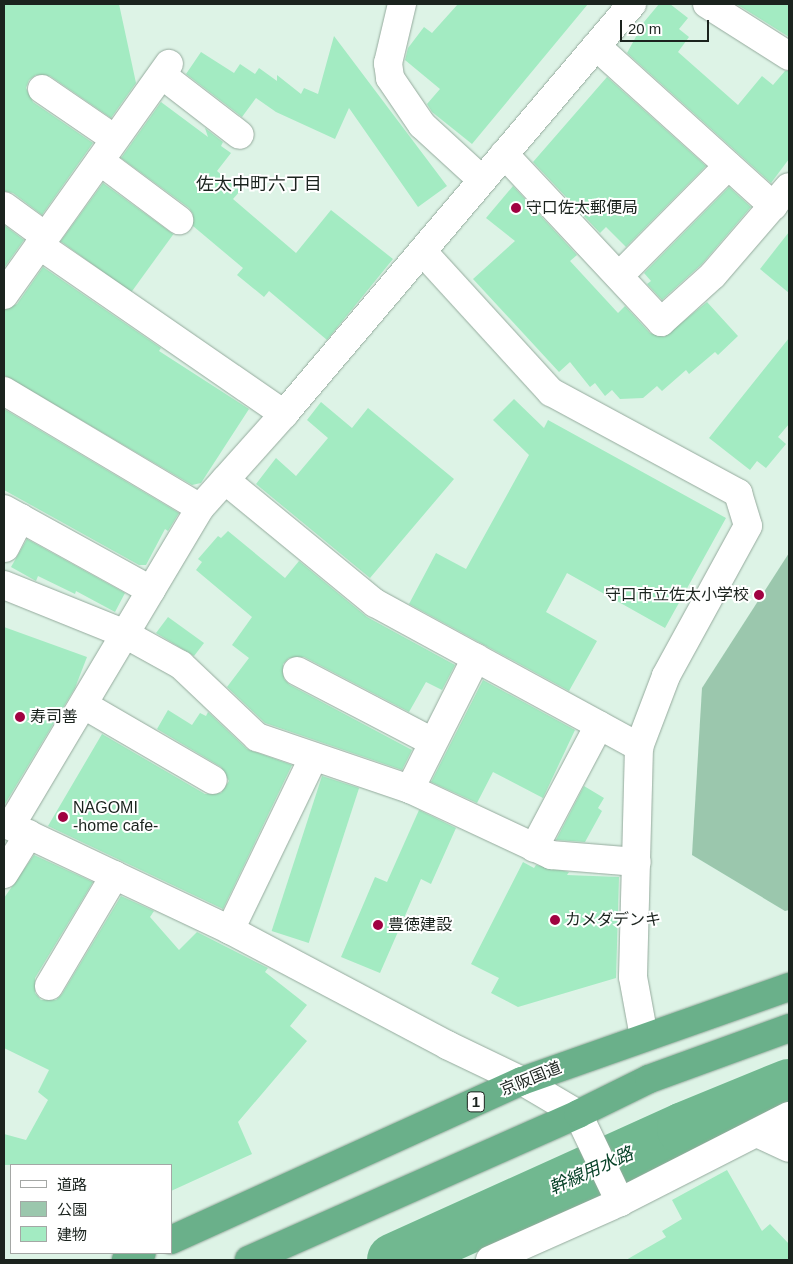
<!DOCTYPE html>
<meta charset="utf-8">
<style>
body{margin:0}
#map{position:relative;width:793px;height:1264px;overflow:hidden;background:#ddf3e6;font-family:Helvetica,"Noto Sans JP",sans-serif}
div>[style]{position:absolute}
[style*='--x']{left:calc(var(--x)*1px);top:calc(var(--y)*1px);width:calc(var(--w)*1px);rotate:calc(var(--a)*1deg)}
.green>*{inset:0;background:#9bc7ad}
.river>*{height:54px;margin:-27px;padding:0 27px;transform-origin:27px;border-radius:27px;background:#71b890}
.building>*{inset:0;background:#a3ebc2;transform-origin:0 0}
.roads{filter:drop-shadow(0 0 1px #95aa9d) drop-shadow(0 0 1px #95aa9d)}
.minor>*{height:28px;margin:-14px;padding:0 14px;transform-origin:14px;border-radius:14px;background:#fff}
.highway>*{height:28px;margin:-14px;padding:0 14px;transform-origin:14px;border-radius:14px;background:#6ab08a}
.dots>*{width:14px;height:14px;translate:-50% -50%;box-sizing:border-box;border:2px solid #fff;border-radius:50%}
span{translate:-50% -50%;white-space:nowrap;text-align:center;line-height:1.15;-webkit-text-stroke:4px #fff;paint-order:stroke}
.shield-label span{padding:1px 4px;background:#fff;border:1px solid;border-radius:4px;-webkit-text-stroke-width:0}
.shield-label{font-size:15px;color:#1b231e;font-weight:700}
.poi-label{font-size:16px;color:#1b231e}
.left{translate:0 -50%;text-align:left}
.right{translate:-100% -50%;text-align:right}
.street-label{font-size:16px;color:#1b231e}
.neighbourhood-label{font-size:18px;color:#1b231e}
.water-label{font-size:18px;color:#084329;font-style:italic}
.frame{position:absolute;inset:0;border:5px solid #1b231e;pointer-events:none}
.legend{position:absolute;left:10px;top:1164px;width:162px;height:90px;box-sizing:border-box;background:#fff;border:1px solid #a4a7a5;margin:0;padding:6px 9px;list-style:none;font-size:15px;color:#1b231e}
.legend li{display:flex;align-items:center;gap:10px;height:25px}
.legend b{width:25px;border:1px solid #a4a7a5}
.scale{position:absolute;left:620px;top:20px;width:89px;height:22px;box-sizing:border-box;border:2px solid #1b231e;border-top:0;padding-left:6px;font-size:15px;line-height:18px;white-space:nowrap;color:#1b231e;-webkit-text-stroke:4px #fff;paint-order:stroke}
</style>
<div id="map">
<div class="green">
<i style="clip-path:polygon(789px 553px,789px 910px,785px 911px,692px 855px,702px 688px)"></i>
</div>
<div class="river">
<i style="--x:394;--y:1260;--w:318;--a:-24.3"></i>
<i style="--x:684;--y:1129;--w:113;--a:-22.3"></i>
</div>
<div class="building">
<i style="clip-path:polygon(4px 4px,119px 4px,136px 83px,111px 118px,50px 76px,36px 75px,29px 80px,26px 88px,33px 102px,93px 143px,42px 215px,13px 193px,4px 191px)"></i>
<i style="clip-path:polygon(458px 4px,588px 4px,472px 144px,432px 112px,427px 104px,440px 89px,405px 60px,408px 48px,424px 27px,432px 33px)"></i>
<i style="clip-path:polygon(659px 4px,670px 4px,688px 18px,679px 29px,689px 37px,678px 52px,738px 105px,762px 76px,773px 85px,785px 71px,789px 71px,789px 159px,771px 183px,627px 53px,644px 22px)"></i>
<i style="clip-path:polygon(736px 4px,789px 4px,789px 37px,746px 10px)"></i>
<i style="clip-path:polygon(334px 36px,447px 186px,418px 207px,349px 108px,335px 139px,276px 112px,256px 98px,242px 117px,186px 74px,201px 52px,234px 73px,240px 64px,255px 74px,259px 68px,277px 81px,277px 75px,301px 94px,304px 88px,318px 94px)"></i>
<i style="clip-path:polygon(607px 77px,706px 166px,626px 247px,606px 227px,600px 233px,533px 162px)"></i>
<i style="clip-path:polygon(161px 102px,208px 137px,205px 128px,223px 142px,221px 146px,231px 153px,217px 171px,240px 191px,233px 199px,296px 253px,331px 210px,393px 259px,327px 340px,269px 291px,264px 297px,237px 275px,243px 268px,193px 226px,193px 214px,189px 208px,121px 158px)"></i>
<i style="left:103px;top:183px;width:87px;height:72px;rotate:36deg"></i>
<i style="clip-path:polygon(513px 186px,577px 255px,570px 261px,618px 313px,625px 306px,650px 333px,664px 337px,707px 302px,738px 336px,718px 355px,715px 352px,689px 374px,686px 370px,662px 391px,657px 386px,643px 398px,620px 399px,612px 390px,605px 396px,595px 383px,590px 387px,570px 362px,559px 372px,473px 279px,515px 241px,486px 218px)"></i>
<i style="clip-path:polygon(729px 187px,751px 207px,702px 264px,662px 300px,647px 284px,651px 281px,644px 273px)"></i>
<i style="clip-path:polygon(4px 225px,24px 240px,4px 268px)"></i>
<i style="clip-path:polygon(789px 232px,789px 293px,760px 269px)"></i>
<i style="clip-path:polygon(43px 267px,161px 348px,159px 351px,249px 409px,201px 483px,192px 485px,4px 375px,4px 310px,17px 304px)"></i>
<i style="clip-path:polygon(789px 338px,789px 424px,778px 437px,786px 444px,766px 468px,757px 461px,750px 470px,709px 438px)"></i>
<i style="clip-path:polygon(514px 399px,544px 428px,548px 420px,726px 518px,665px 628px,567px 573px,546px 612px,597px 641px,569px 691px,409px 604px,436px 553px,466px 569px,529px 455px,493px 420px)"></i>
<i style="clip-path:polygon(321px 402px,352px 428px,368px 408px,454px 479px,370px 578px,256px 484px,276px 458px,296px 476px,328px 438px,307px 420px)"></i>
<i style="clip-path:polygon(4px 409px,179px 513px,168px 531px,165px 529px,146px 565px,139px 565px,4px 490px)"></i>
<i style="clip-path:polygon(228px 531px,285px 578px,299px 561px,367px 617px,455px 665px,442px 690px,426px 682px,409px 712px,304px 657px,289px 658px,283px 664px,284px 679px,290px 685px,412px 750px,402px 770px,265px 723px,227px 687px,249px 658px,232px 645px,252px 617px,196px 570px,202px 562px,198px 559px,218px 536px,221px 538px)"></i>
<i style="clip-path:polygon(27px 539px,125px 593px,115px 612px,76px 591px,75px 594px,38px 576px,36px 581px,11px 567px)"></i>
<i style="clip-path:polygon(168px 617px,204px 643px,194px 656px,156px 633px)"></i>
<i style="clip-path:polygon(4px 627px,87px 657px,75px 688px,5px 804px)"></i>
<i style="clip-path:polygon(483px 680px,575px 730px,543px 798px,493px 772px,477px 803px,431px 782px)"></i>
<i style="clip-path:polygon(168px 710px,192px 725px,200px 713px,206px 716px,208px 712px,247px 749px,292px 765px,223px 909px,48px 826px,102px 734px,205px 794px,221px 793px,229px 781px,221px 767px,157px 729px)"></i>
<i style="left:322px;top:776px;width:39px;height:163px;rotate:18deg"></i>
<i style="clip-path:polygon(584px 786px,604px 798px,598px 808px,602px 811px,585px 842px,556px 840px)"></i>
<i style="clip-path:polygon(419px 810px,456px 828px,431px 884px,421px 879px,380px 973px,341px 957px,375px 877px,387px 882px)"></i>
<i style="clip-path:polygon(34px 855px,93px 882px,35px 978px,35px 993px,41px 1000px,56px 1000px,62px 994px,121px 896px,154px 911px,150px 917px,179px 950px,197px 932px,268px 968px,265px 972px,307px 1005px,290px 1026px,307px 1041px,238px 1122px,252px 1154px,171px 1191px,171px 1165px,4px 1165px,4px 1134px,26px 1140px,48px 1100px,38px 1092px,49px 1070px,4px 1048px,4px 898px)"></i>
<i style="clip-path:polygon(523px 862px,534px 868px,536px 865px,569px 872px,567px 875px,619px 877px,616px 978px,518px 1007px,491px 993px,499px 978px,471px 964px)"></i>
<i style="clip-path:polygon(727px 1170px,762px 1231px,770px 1224px,789px 1244px,789px 1260px,626px 1260px,666px 1237px,662px 1231px,682px 1219px,672px 1200px)"></i>
</div>
<div class="roads">
<div class="minor">
<i style="--x:402;--y:4;--w:61;--a:103.3"></i>
<i style="--x:388;--y:63;--w:15;--a:82"></i>
<i style="--x:390;--y:78;--w:57;--a:55.8"></i>
<i style="--x:422;--y:125;--w:81;--a:42.5"></i>
<i style="--x:707;--y:4;--w:97;--a:32.4"></i>
<i style="--x:596;--y:46;--w:239;--a:42.1"></i>
<i style="--x:162;--y:75;--w:98;--a:37.6"></i>
<i style="--x:42;--y:89;--w:88;--a:34.4"></i>
<i style="--x:504;--y:154;--w:230;--a:46.9"></i>
<i style="--x:661;--y:322;--w:70;--a:-42.1"></i>
<i style="--x:713;--y:275;--w:116;--a:-49.2"></i>
<i style="--x:100;--y:161;--w:99;--a:36.8"></i>
<i style="--x:4;--y:206;--w:51;--a:36.2"></i>
<i style="--x:39;--y:245;--w:298;--a:34.6"></i>
<i style="--x:423;--y:252;--w:190;--a:47.6"></i>
<i style="--x:551;--y:392;--w:213;--a:28.4"></i>
<i style="--x:738;--y:493;--w:34;--a:73"></i>
<i style="--x:748;--y:526;--w:171;--a:118.7"></i>
<i style="--x:666;--y:676;--w:76;--a:110.8"></i>
<i style="--x:639;--y:747;--w:230;--a:91.5"></i>
<i style="--x:633;--y:977;--w:61;--a:79.6"></i>
<i style="--x:619;--y:276;--w:155;--a:-45.3"></i>
<i style="--x:4;--y:295;--w:284;--a:-54.5"></i>
<i style="--x:4;--y:391;--w:228;--a:30.8"></i>
<i style="--x:225;--y:480;--w:194;--a:39.4"></i>
<i style="--x:375;--y:603;--w:301;--a:28.6"></i>
<i style="--x:4;--y:509;--w:168;--a:28.9"></i>
<i style="--x:5;--y:548;--w:34;--a:-63"></i>
<i style="--x:4;--y:585;--w:131;--a:22"></i>
<i style="--x:125;--y:634;--w:64;--a:29"></i>
<i style="--x:181;--y:665;--w:105;--a:43.5"></i>
<i style="--x:257;--y:737;--w:162;--a:18.8"></i>
<i style="--x:410;--y:789;--w:156;--a:25.1"></i>
<i style="--x:551;--y:855;--w:86;--a:4.7"></i>
<i style="--x:297;--y:671;--w:153;--a:27.6"></i>
<i style="--x:84;--y:705;--w:149;--a:30.2"></i>
<i style="--x:410;--y:789;--w:147;--a:-63.3"></i>
<i style="--x:4;--y:823;--w:250;--a:25.3"></i>
<i style="--x:230;--y:930;--w:246;--a:27.9"></i>
<i style="--x:447;--y:1045;--w:83;--a:25.6"></i>
<i style="--x:522;--y:1081;--w:65;--a:30.5"></i>
<i style="--x:578;--y:1114;--w:98;--a:64.5"></i>
<i style="--x:11;--y:825;--w:369;--a:-59.2"></i>
<i style="--x:200;--y:508;--w:126;--a:-48.2"></i>
<i style="--x:284;--y:414;--w:538;--a:-49.68"></i>
<i style="--x:534;--y:848;--w:139;--a:-62.1"></i>
<i style="--x:4;--y:874;--w:47;--a:-58"></i>
<i style="--x:230;--y:930;--w:191;--a:-64.2"></i>
<i style="--x:49;--y:986;--w:129;--a:-59.3"></i>
<i style="--x:757;--y:1133;--w:35;--a:25"></i>
<i style="--x:490;--y:1260;--w:142;--a:-24"></i>
<i style="--x:620;--y:1202;--w:190;--a:-27"></i>
</div>
<div class="highway">
<i style="--x:171;--y:1240;--w:385;--a:-24.4"></i>
<i style="--x:522;--y:1081;--w:283;--a:-19.4"></i>
<i style="--x:126;--y:1260;--w:17;--a:-24"></i>
<i style="--x:249;--y:1260;--w:360;--a:-23.9"></i>
<i style="--x:578;--y:1114;--w:79;--a:-26.2"></i>
<i style="--x:649;--y:1079;--w:149;--a:-20"></i>
</div>
</div>
<div class="dots">
<i style="left:516px;top:208px;background:#a00241"></i>
<i style="left:759px;top:595px;background:#a00241"></i>
<i style="left:20px;top:717px;background:#a00241"></i>
<i style="left:63px;top:817px;background:#a00241"></i>
<i style="left:555px;top:920px;background:#a00241"></i>
<i style="left:378px;top:925px;background:#a00241"></i>
</div>
<div class="shield-label">
<span style="left:476px;top:1102px">1</span>
</div>
<div class="poi-label">
<span class="left" style="left:526px;top:208px">守口佐太郵便局</span>
<span class="right" style="left:749px;top:595px">守口市立佐太小学校</span>
<span class="left" style="left:30px;top:717px">寿司善</span>
<span class="left" style="left:73px;top:817px">NAGOMI<br>-home cafe-</span>
<span class="left" style="left:565px;top:920px">カメダデンキ</span>
<span class="left" style="left:388px;top:925px">豊徳建設</span>
</div>
<div class="street-label">
<span style="left:531px;top:1079px;rotate:-22deg">京阪国道</span>
</div>
<div class="neighbourhood-label">
<span style="left:259px;top:184px">佐太中町六丁目</span>
</div>
<div class="water-label">
<span style="left:591px;top:1171px;rotate:-24deg">幹線用水路</span>
</div>
<div class="frame"></div>
<ul class="legend">
<li><b style="height:6px;background:#fff"></b>道路</li>
<li><b style="height:14px;background:#9bc7ad"></b>公園</li>
<li><b style="height:14px;background:#a3ebc2"></b>建物</li>
</ul>
<div class="scale">20 m</div>
</div>
